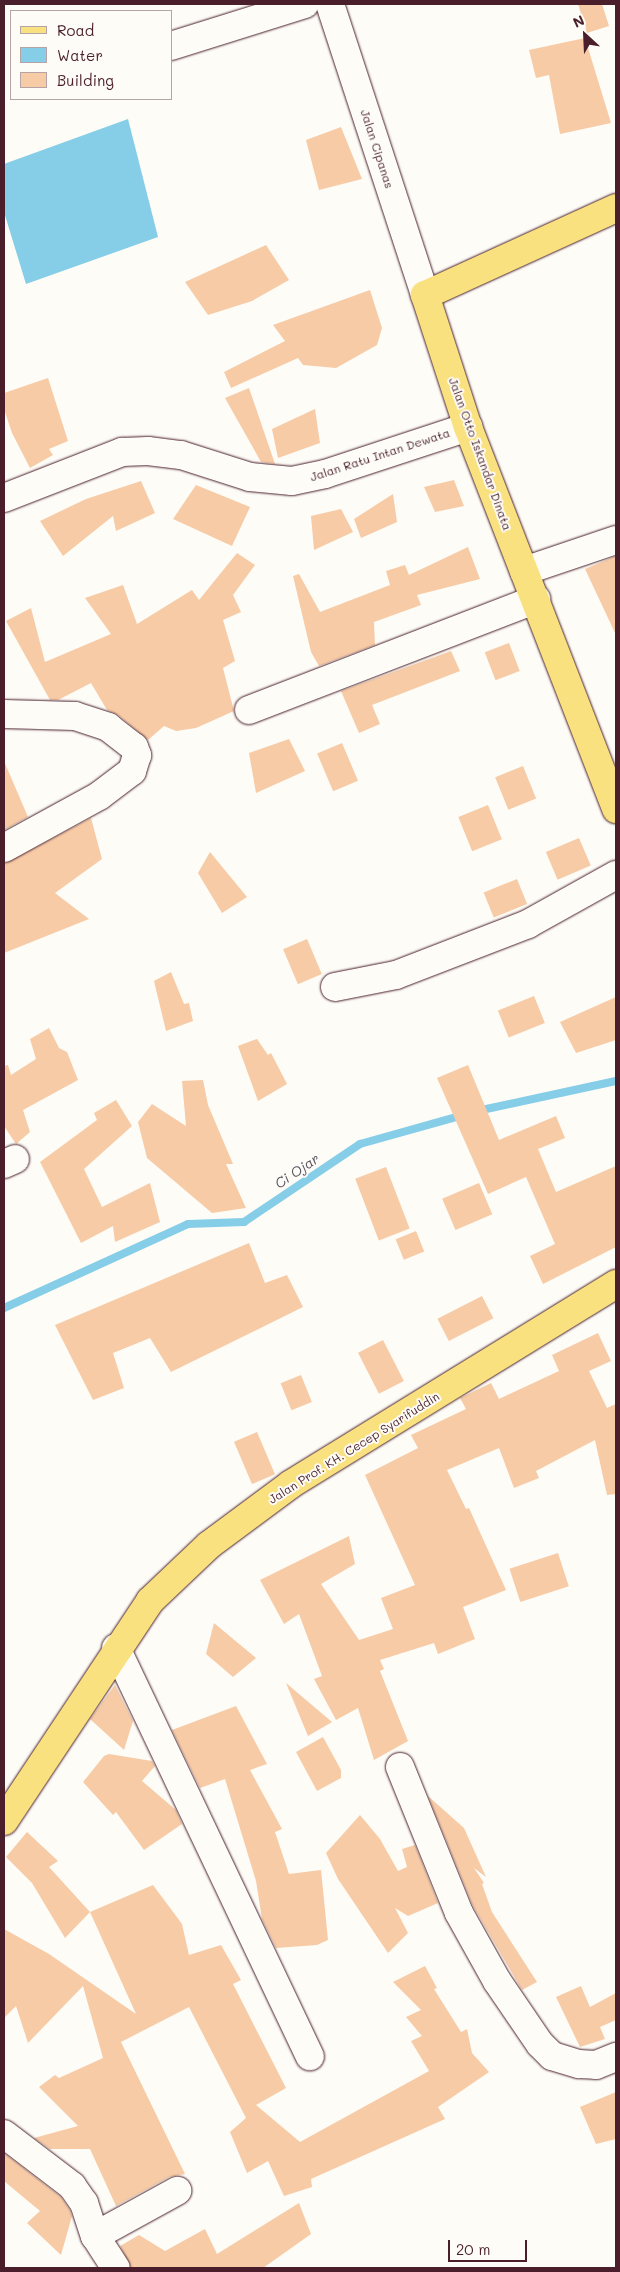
<!DOCTYPE html>
<style>
body{margin:0}
#map{position:relative;width:620px;height:2272px;overflow:hidden;background:#fdfcf7;font-family:Mali,sans-serif}
div>[style]{position:absolute}
[style*='--x']{left:calc(var(--x)*1px);top:calc(var(--y)*1px);width:calc(var(--w)*1px);rotate:calc(var(--a)*1deg)}
.water>*{inset:0;background:#86cde7}
.stream>*{height:8px;margin:-4px;padding:0 4px;transform-origin:4px;border-radius:4px;background:#86cde7}
.building>*{inset:0;background:#f7cba6;transform-origin:0 0}
.roads{filter:drop-shadow(0 0 1px #4a1f2b) drop-shadow(0 0 1px #4a1f2b)}
.minor>*{height:28px;margin:-14px;padding:0 14px;transform-origin:14px;border-radius:14px;background:#fdfcf7}
.major>*{height:28px;margin:-14px;padding:0 14px;transform-origin:14px;border-radius:14px;background:#fae180}
span{translate:-50% -50%;white-space:nowrap;text-align:center;line-height:1.15;-webkit-text-stroke:4px #fdfcf7;paint-order:stroke}
.street-label{font-size:12px;color:#4a1f2b}
.water-label{font-size:14px;color:#5c5363;font-style:italic}
.frame{position:absolute;inset:0;border:5px solid #4a1f2b;pointer-events:none}
.legend{position:absolute;left:10px;top:10px;width:162px;height:90px;box-sizing:border-box;background:#fdfcf7;border:1px solid #b5a4a5;margin:0;padding:6px 9px;list-style:none;font-size:15px;color:#4a1f2b}
.legend li{display:flex;align-items:center;gap:10px;height:25px}
.legend b{width:25px;border:1px solid #b5a4a5}
.north{position:absolute;left:560px;top:10px;width:50px;height:50px;-webkit-text-stroke:4px #fdfcf7;paint-order:stroke;rotate:335deg;font-size:14px;font-weight:700;line-height:20px;text-align:center;color:#4a1f2b}
.north::after{content:'';display:block;margin:auto;width:18px;height:22px;background:#4a1f2b;clip-path:polygon(50% 0,100% 100%,50% 72%,0 100%)}
.scale{position:absolute;left:448px;top:2240px;width:79px;height:22px;box-sizing:border-box;border:2px solid #4a1f2b;border-top:0;padding-left:6px;font-size:15px;line-height:18px;white-space:nowrap;color:#4a1f2b;-webkit-text-stroke:4px #fdfcf7;paint-order:stroke}
</style>
<div id="map">
<div class="water">
<i style="clip-path:polygon(128px 119px,158px 237px,26px 284px,4px 212px,4px 164px)"></i>
</div>
<div class="stream">
<i style="--x:477;--y:1111;--w:142;--a:-12.2"></i>
<i style="--x:4;--y:1308;--w:202;--a:-24.5"></i>
<i style="--x:188;--y:1224;--w:56;--a:-2"></i>
<i style="--x:244;--y:1222;--w:140;--a:-33.9"></i>
<i style="--x:360;--y:1144;--w:107;--a:-15.7"></i>
</div>
<div class="building">
<i style="clip-path:polygon(578px 4px,602px 4px,609px 26px,587px 33px)"></i>
<i style="clip-path:polygon(585px 38px,611px 123px,560px 134px,549px 75px,536px 78px,529px 50px)"></i>
<i style="clip-path:polygon(341px 127px,362px 179px,319px 190px,306px 140px)"></i>
<i style="clip-path:polygon(266px 245px,289px 280px,252px 301px,208px 315px,185px 282px)"></i>
<i style="clip-path:polygon(370px 290px,382px 328px,377px 345px,336px 368px,303px 365px,298px 358px,231px 388px,224px 372px,285px 341px,273px 325px)"></i>
<i style="clip-path:polygon(48px 378px,68px 441px,49px 449px,53px 455px,30px 468px,12px 433px,4px 409px,4px 393px)"></i>
<i style="clip-path:polygon(249px 388px,275px 464px,261px 462px,225px 398px)"></i>
<i style="clip-path:polygon(315px 409px,320px 443px,278px 458px,272px 429px)"></i>
<i style="clip-path:polygon(454px 480px,464px 506px,435px 512px,424px 487px)"></i>
<i style="clip-path:polygon(141px 481px,155px 513px,116px 531px,113px 516px,63px 556px,40px 521px,86px 499px)"></i>
<i style="clip-path:polygon(196px 485px,250px 507px,232px 546px,173px 519px)"></i>
<i style="clip-path:polygon(393px 494px,397px 522px,361px 538px,354px 519px)"></i>
<i style="clip-path:polygon(341px 509px,353px 532px,314px 550px,311px 516px)"></i>
<i style="clip-path:polygon(468px 547px,480px 579px,417px 595px,421px 605px,374px 622px,375px 645px,319px 666px,311px 652px,293px 576px,299px 574px,320px 612px,390px 585px,386px 571px,405px 565px,409px 575px)"></i>
<i style="clip-path:polygon(237px 553px,255px 565px,233px 595px,241px 612px,223px 620px,235px 661px,223px 668px,234px 711px,196px 728px,176px 731px,164px 726px,148px 740px,118px 715px,107px 710px,91px 683px,58px 700px,50px 700px,6px 621px,31px 608px,45px 662px,111px 634px,85px 598px,123px 585px,137px 624px,192px 590px,199px 600px)"></i>
<i style="clip-path:polygon(616px 556px,616px 635px,585px 569px)"></i>
<i style="left:509px;top:643px;width:30px;height:26px;rotate:69deg"></i>
<i style="clip-path:polygon(451px 651px,460px 671px,372px 705px,380px 724px,359px 733px,341px 691px)"></i>
<i style="clip-path:polygon(289px 739px,305px 771px,256px 793px,249px 753px)"></i>
<i style="left:342px;top:743px;width:41px;height:27px;rotate:67deg"></i>
<i style="clip-path:polygon(4px 761px,28px 817px,4px 830px)"></i>
<i style="left:523px;top:766px;width:35px;height:30px;rotate:68deg"></i>
<i style="left:488px;top:805px;width:37px;height:32px;rotate:68deg"></i>
<i style="clip-path:polygon(91px 818px,102px 859px,55px 893px,89px 919px,4px 953px,4px 864px)"></i>
<i style="left:579px;top:838px;width:30px;height:36px;rotate:67deg"></i>
<i style="clip-path:polygon(210px 852px,247px 897px,222px 913px,198px 873px)"></i>
<i style="left:517px;top:879px;width:27px;height:36px;rotate:68deg"></i>
<i style="left:307px;top:939px;width:38px;height:26px;rotate:67deg"></i>
<i style="clip-path:polygon(171px 972px,184px 1004px,189px 1003px,193px 1021px,166px 1031px,154px 981px)"></i>
<i style="left:534px;top:996px;width:29px;height:39px;rotate:68deg"></i>
<i style="clip-path:polygon(616px 997px,616px 1040px,576px 1053px,560px 1022px)"></i>
<i style="clip-path:polygon(49px 1028px,59px 1048px,67px 1052px,78px 1080px,23px 1110px,30px 1132px,16px 1144px,4px 1126px,4px 1066px,8px 1065px,11px 1075px,36px 1059px,30px 1039px)"></i>
<i style="clip-path:polygon(257px 1039px,268px 1055px,271px 1053px,287px 1084px,258px 1101px,238px 1046px)"></i>
<i style="clip-path:polygon(468px 1065px,499px 1140px,556px 1116px,565px 1138px,538px 1149px,556px 1192px,616px 1166px,616px 1247px,543px 1284px,530px 1256px,555px 1244px,526px 1177px,488px 1194px,437px 1078px)"></i>
<i style="clip-path:polygon(203px 1080px,208px 1105px,233px 1164px,226px 1164px,246px 1208px,212px 1213px,147px 1158px,138px 1122px,152px 1104px,186px 1126px,182px 1081px)"></i>
<i style="clip-path:polygon(116px 1100px,132px 1126px,84px 1169px,102px 1207px,150px 1183px,160px 1222px,115px 1242px,113px 1226px,81px 1243px,40px 1162px,97px 1120px,94px 1113px)"></i>
<i style="left:386px;top:1167px;width:66px;height:33px;rotate:69deg"></i>
<i style="left:479px;top:1183px;width:34px;height:40px;rotate:67deg"></i>
<i style="left:416px;top:1231px;width:22px;height:22px;rotate:68deg"></i>
<i style="clip-path:polygon(249px 1243px,265px 1283px,287px 1275px,303px 1307px,171px 1372px,150px 1338px,113px 1353px,124px 1388px,93px 1400px,55px 1325px)"></i>
<i style="left:482px;top:1296px;width:25px;height:50px;rotate:63deg"></i>
<i style="clip-path:polygon(598px 1333px,611px 1361px,589px 1371px,607px 1408px,616px 1404px,616px 1494px,607px 1495px,595px 1440px,536px 1471px,539px 1478px,514px 1488px,499px 1448px,447px 1470px,466px 1509px,469px 1508px,506px 1590px,463px 1607px,475px 1639px,438px 1654px,434px 1643px,380px 1660px,384px 1669px,380px 1671px,408px 1741px,374px 1760px,358px 1708px,336px 1720px,314px 1679px,322px 1676px,299px 1614px,284px 1624px,260px 1580px,349px 1536px,355px 1564px,321px 1584px,359px 1640px,393px 1629px,381px 1598px,415px 1585px,365px 1475px,418px 1448px,411px 1435px,466px 1409px,460px 1398px,491px 1383px,499px 1399px,559px 1371px,552px 1355px)"></i>
<i style="left:383px;top:1340px;width:46px;height:28px;rotate:63deg"></i>
<i style="left:301px;top:1375px;width:29px;height:22px;rotate:68deg"></i>
<i style="left:257px;top:1432px;width:46px;height:25px;rotate:67deg"></i>
<i style="left:558px;top:1553px;width:35px;height:51px;rotate:72deg"></i>
<i style="clip-path:polygon(214px 1623px,256px 1658px,233px 1677px,206px 1654px)"></i>
<i style="clip-path:polygon(286px 1683px,332px 1722px,308px 1736px)"></i>
<i style="clip-path:polygon(115px 1685px,133px 1721px,124px 1750px,90px 1719px)"></i>
<i style="clip-path:polygon(236px 1706px,267px 1764px,250px 1770px,282px 1829px,275px 1832px,289px 1874px,321px 1870px,328px 1940px,317px 1945px,276px 1948px,262px 1919px,256px 1881px,225px 1779px,200px 1788px,172px 1730px)"></i>
<i style="clip-path:polygon(323px 1737px,341px 1770px,341px 1778px,317px 1791px,296px 1752px)"></i>
<i style="clip-path:polygon(109px 1754px,152px 1761px,155px 1766px,142px 1781px,176px 1810px,182px 1824px,144px 1850px,116px 1812px,113px 1815px,83px 1782px,104px 1756px)"></i>
<i style="clip-path:polygon(428px 1796px,464px 1828px,486px 1877px,474px 1868px,484px 1883px,482px 1884px,492px 1912px,537px 1982px,522px 1990px,473px 1906px)"></i>
<i style="clip-path:polygon(360px 1815px,380px 1839px,398px 1871px,407px 1867px,402px 1849px,415px 1845px,438px 1903px,408px 1916px,395px 1908px,408px 1933px,388px 1953px,338px 1879px,326px 1853px)"></i>
<i style="clip-path:polygon(27px 1832px,58px 1861px,49px 1867px,90px 1912px,65px 1938px,32px 1883px,6px 1857px)"></i>
<i style="clip-path:polygon(153px 1885px,182px 1924px,189px 1955px,221px 1945px,241px 1980px,233px 1984px,286px 2088px,256px 2105px,300px 2142px,429px 2071px,411px 2041px,422px 2036px,406px 2017px,421px 2010px,393px 1982px,425px 1966px,437px 1988px,434px 1989px,461px 2032px,467px 2029px,472px 2053px,489px 2072px,438px 2107px,445px 2119px,311px 2179px,312px 2187px,284px 2196px,268px 2161px,247px 2173px,230px 2132px,246px 2118px,189px 2007px,121px 2042px,185px 2174px,169px 2177px,116px 2206px,90px 2149px,50px 2149px,34px 2138px,78px 2126px,39px 2087px,55px 2075px,59px 2078px,103px 2058px,83px 1986px,28px 2043px,16px 2006px,4px 2018px,4px 1929px,49px 1954px,136px 2014px,90px 1912px)"></i>
<i style="clip-path:polygon(581px 1986px,590px 2007px,616px 1993px,616px 2020px,600px 2027px,605px 2039px,580px 2047px,556px 1997px)"></i>
<i style="clip-path:polygon(616px 2092px,616px 2139px,596px 2144px,580px 2107px)"></i>
<i style="clip-path:polygon(4px 2153px,61px 2197px,70px 2210px,72px 2216px,61px 2255px,27px 2223px,40px 2211px,4px 2181px)"></i>
<i style="clip-path:polygon(299px 2203px,311px 2234px,263px 2268px,131px 2268px,120px 2246px,139px 2235px,165px 2251px,205px 2229px,217px 2254px)"></i>
</div>
<div class="roads">
<div class="minor">
<i style="--x:330;--y:4;--w:306;--a:71.9"></i>
<i style="--x:171;--y:46;--w:140;--a:-17.4"></i>
<i style="--x:4;--y:498;--w:127;--a:-21.3"></i>
<i style="--x:122;--y:452;--w:26;--a:-2"></i>
<i style="--x:148;--y:451;--w:33;--a:7"></i>
<i style="--x:181;--y:455;--w:72;--a:17.7"></i>
<i style="--x:250;--y:477;--w:42;--a:5.4"></i>
<i style="--x:292;--y:481;--w:34;--a:-12"></i>
<i style="--x:325;--y:474;--w:151;--a:-18.2"></i>
<i style="--x:524;--y:571;--w:97;--a:-18.6"></i>
<i style="--x:249;--y:710;--w:308;--a:-21.1"></i>
<i style="--x:4;--y:714;--w:71;--a:1.6"></i>
<i style="--x:75;--y:716;--w:35;--a:18"></i>
<i style="--x:108;--y:727;--w:33;--a:38"></i>
<i style="--x:134;--y:747;--w:9;--a:69"></i>
<i style="--x:137;--y:755;--w:17;--a:107"></i>
<i style="--x:132;--y:771;--w:41;--a:142.9"></i>
<i style="--x:99;--y:796;--w:108;--a:151.3"></i>
<i style="--x:335;--y:987;--w:62;--a:-11.1"></i>
<i style="--x:396;--y:975;--w:142;--a:-21.1"></i>
<i style="--x:528;--y:924;--w:101;--a:-29.1"></i>
<i style="--x:4;--y:1164;--w:12;--a:-24"></i>
<i style="--x:116;--y:1648;--w:452;--a:64.6"></i>
<i style="--x:400;--y:1767;--w:157;--a:68"></i>
<i style="--x:459;--y:1913;--w:78;--a:60.8"></i>
<i style="--x:497;--y:1981;--w:76;--a:55.7"></i>
<i style="--x:540;--y:2044;--w:17;--a:45"></i>
<i style="--x:552;--y:2056;--w:28;--a:17"></i>
<i style="--x:579;--y:2064;--w:17;--a:3"></i>
<i style="--x:596;--y:2065;--w:22;--a:-22"></i>
<i style="--x:4;--y:2134;--w:86;--a:37.4"></i>
<i style="--x:72;--y:2186;--w:21;--a:55"></i>
<i style="--x:84;--y:2203;--w:35;--a:72"></i>
<i style="--x:95;--y:2236;--w:38;--a:57"></i>
<i style="--x:95;--y:2236;--w:94;--a:-28.8"></i>
</div>
<div class="major">
<i style="--x:616;--y:208;--w:210;--a:155.5"></i>
<i style="--x:425;--y:295;--w:139;--a:72"></i>
<i style="--x:468;--y:427;--w:410;--a:68.8"></i>
<i style="--x:4;--y:1821;--w:264;--a:-56.4"></i>
<i style="--x:150;--y:1601;--w:81;--a:-43.5"></i>
<i style="--x:209;--y:1545;--w:102;--a:-36.6"></i>
<i style="--x:291;--y:1484;--w:382;--a:-31.6"></i>
</div>
</div>
<div class="street-label">
<span style="left:377px;top:149px;rotate:72deg">Jalan Cipanas</span>
<span style="left:480px;top:454px;rotate:70deg">Jalan Otto Iskandar Dinata</span>
<span style="left:380px;top:455px;rotate:-18deg">Jalan Ratu Intan Dewata</span>
<span style="left:354px;top:1448px;rotate:-32deg">Jalan Prof. KH. Cecep Syarifuddin</span>
</div>
<div class="water-label">
<span style="left:297px;top:1171px;rotate:-34deg">Ci Ojar</span>
</div>
<div class="frame"></div>
<ul class="legend">
<li><b style="height:6px;background:#fae180"></b>Road</li>
<li><b style="height:14px;background:#86cde7"></b>Water</li>
<li><b style="height:14px;background:#f7cba6"></b>Building</li>
</ul>
<div class="north">N</div>
<div class="scale">20 m</div>
</div>
